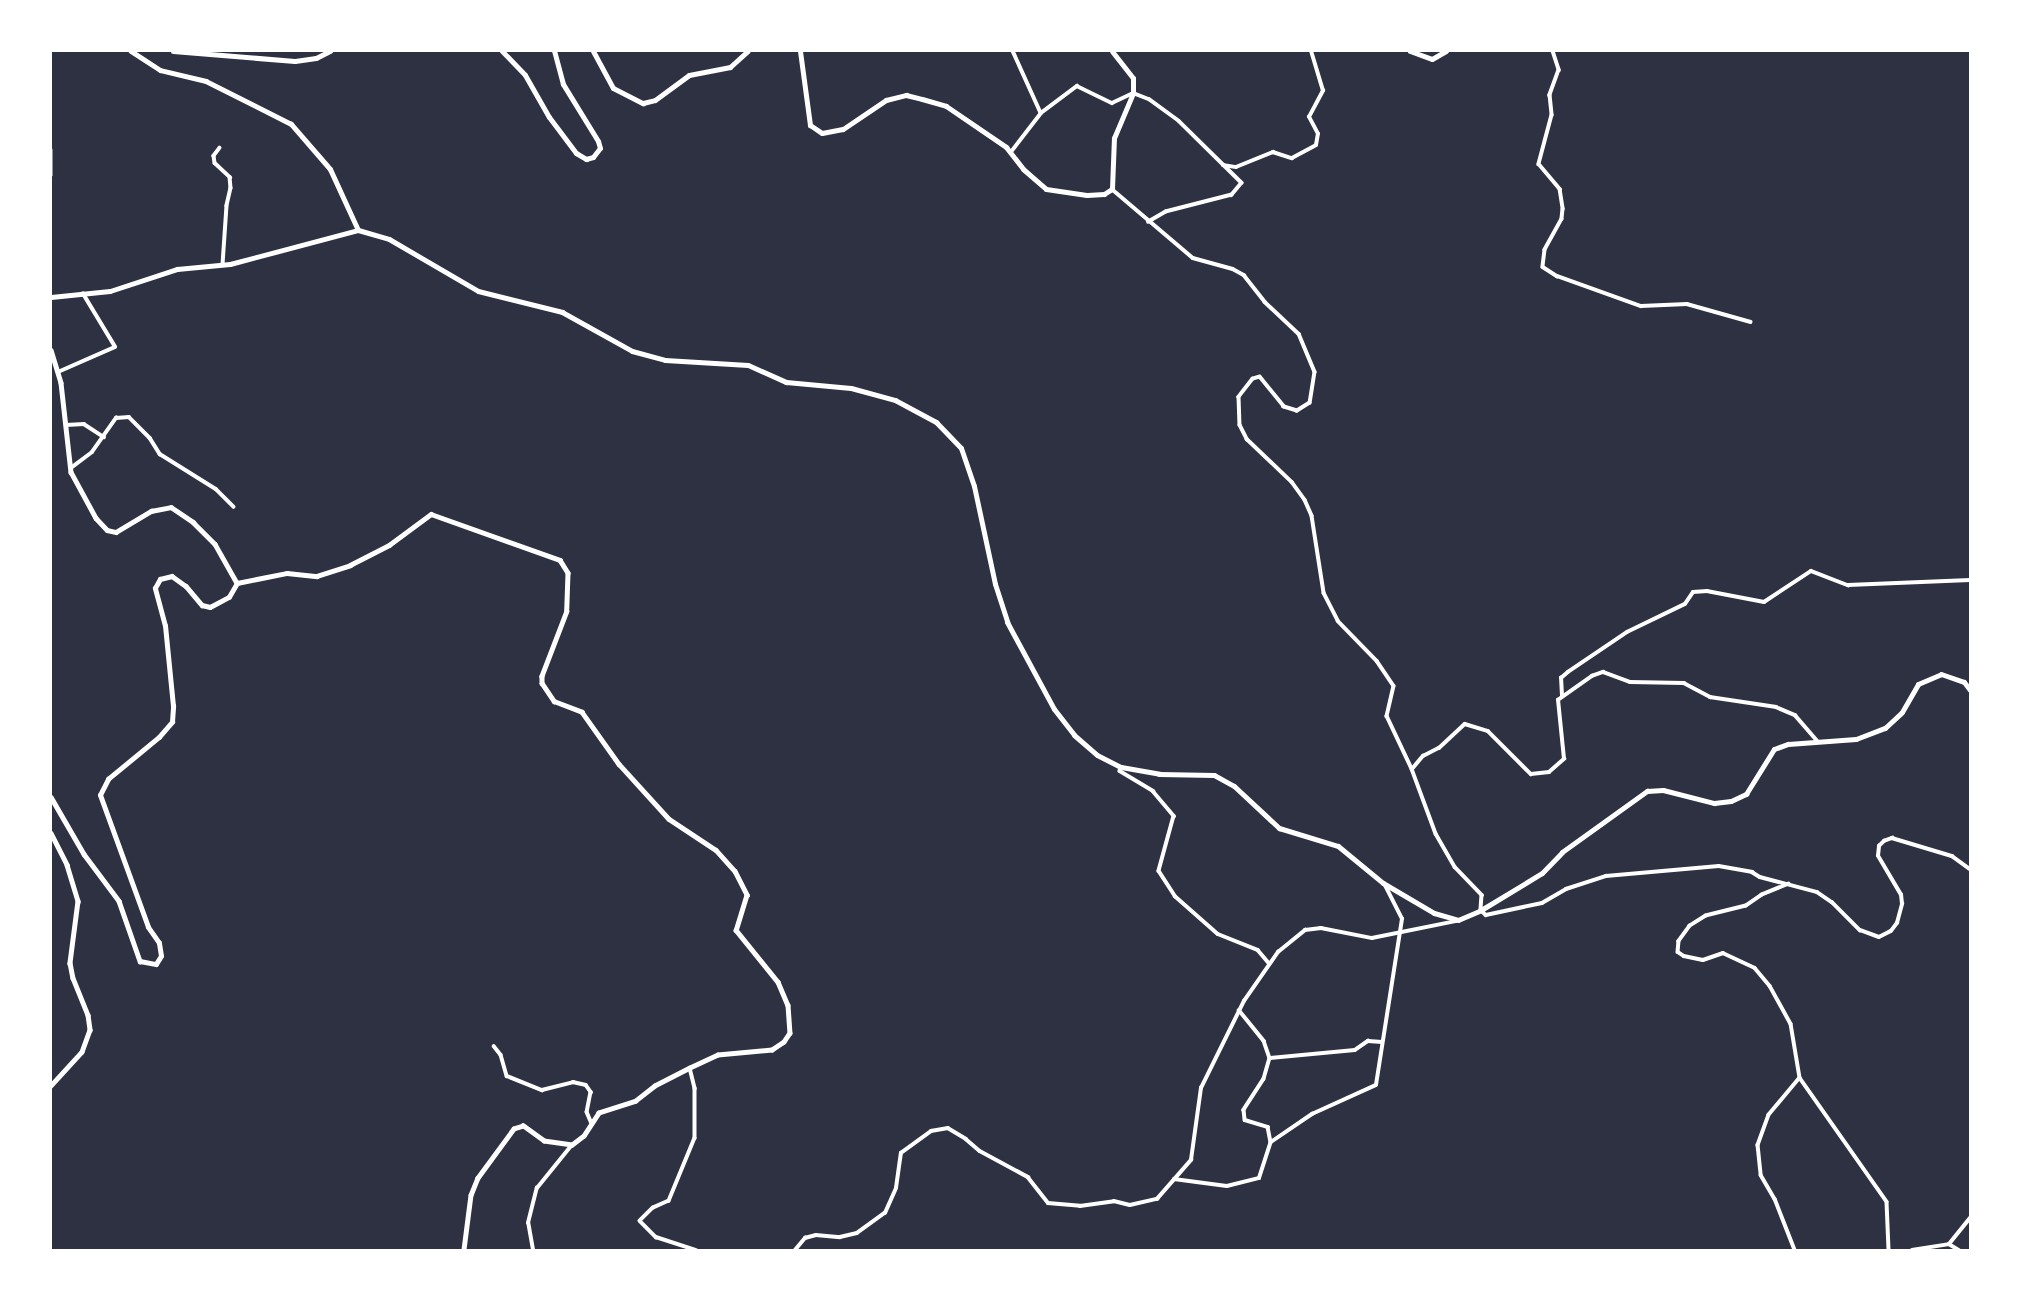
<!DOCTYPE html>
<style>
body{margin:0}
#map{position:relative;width:2021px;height:1301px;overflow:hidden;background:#2d3142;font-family:"Golos Text",sans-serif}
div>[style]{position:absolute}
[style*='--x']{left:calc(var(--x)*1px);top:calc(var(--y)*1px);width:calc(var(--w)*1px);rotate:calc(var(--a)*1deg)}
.minor>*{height:3.5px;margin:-1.75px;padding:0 1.75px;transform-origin:1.75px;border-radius:1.75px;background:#fff}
.tertiary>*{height:4.5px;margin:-2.25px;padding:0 2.25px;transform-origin:2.25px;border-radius:2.25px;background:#fff}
.secondary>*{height:5px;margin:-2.5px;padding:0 2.5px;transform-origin:2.5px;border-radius:2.5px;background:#fff}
.primary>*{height:5px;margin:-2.5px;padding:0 2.5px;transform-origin:2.5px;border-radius:2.5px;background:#fff}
span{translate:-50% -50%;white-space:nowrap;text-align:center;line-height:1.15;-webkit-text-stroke:5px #fff;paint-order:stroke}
.frame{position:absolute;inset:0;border:52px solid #fff;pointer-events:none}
</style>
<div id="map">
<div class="minor">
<i style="--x:1013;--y:51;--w:68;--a:65.7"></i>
<i style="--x:1553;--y:51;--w:20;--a:72"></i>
<i style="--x:1559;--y:70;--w:27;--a:110"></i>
<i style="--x:1550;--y:95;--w:20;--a:84"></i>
<i style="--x:1552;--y:115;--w:51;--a:104.9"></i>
<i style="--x:1539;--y:164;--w:33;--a:50"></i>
<i style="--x:1560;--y:189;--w:20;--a:81"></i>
<i style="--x:1563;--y:209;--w:10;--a:96"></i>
<i style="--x:1562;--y:219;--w:35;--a:119"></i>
<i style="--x:1545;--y:250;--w:17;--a:97"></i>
<i style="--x:1543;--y:267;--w:17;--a:33"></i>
<i style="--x:1557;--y:276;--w:89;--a:19.7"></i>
<i style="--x:1641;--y:306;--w:46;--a:-2.5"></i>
<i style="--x:1687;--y:304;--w:66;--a:15.7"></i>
<i style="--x:220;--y:148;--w:10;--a:127"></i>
<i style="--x:214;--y:156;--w:7;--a:82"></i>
<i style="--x:215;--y:163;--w:21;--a:43"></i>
<i style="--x:230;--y:177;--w:11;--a:85"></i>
<i style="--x:231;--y:188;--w:18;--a:103"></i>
<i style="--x:227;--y:206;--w:59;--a:93.9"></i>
<i style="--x:51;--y:150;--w:25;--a:90"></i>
<i style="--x:1011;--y:152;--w:49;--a:-52.4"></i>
<i style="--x:1041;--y:113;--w:45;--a:-36.9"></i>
<i style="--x:1077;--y:86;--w:39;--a:26"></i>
<i style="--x:1112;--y:103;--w:23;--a:-25"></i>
<i style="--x:1133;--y:93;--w:17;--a:21"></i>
<i style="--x:1149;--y:99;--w:37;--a:36"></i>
<i style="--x:1179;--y:121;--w:88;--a:44.5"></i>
<i style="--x:1242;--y:183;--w:16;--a:130"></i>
<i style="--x:1232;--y:195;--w:68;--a:165.6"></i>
<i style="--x:1166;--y:212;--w:20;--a:150"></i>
<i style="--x:1223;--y:165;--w:13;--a:9"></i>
<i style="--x:1236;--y:167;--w:40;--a:-22"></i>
<i style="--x:1273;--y:152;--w:20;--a:18"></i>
<i style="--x:1292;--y:158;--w:27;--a:-28"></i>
<i style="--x:1316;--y:145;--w:11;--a:-80"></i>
<i style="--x:1318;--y:134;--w:19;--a:-118"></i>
<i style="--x:1309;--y:117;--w:30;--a:-62"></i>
<i style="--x:1323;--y:91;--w:42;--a:-106.7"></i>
<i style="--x:1112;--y:189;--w:106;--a:40.4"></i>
<i style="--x:1193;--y:258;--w:41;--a:15.4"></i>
<i style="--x:1233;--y:269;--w:13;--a:29"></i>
<i style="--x:1244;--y:275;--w:34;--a:52"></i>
<i style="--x:1265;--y:302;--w:47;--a:43.3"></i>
<i style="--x:1299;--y:334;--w:41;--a:67.2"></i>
<i style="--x:1315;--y:372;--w:31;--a:99"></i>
<i style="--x:1310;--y:403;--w:15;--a:148"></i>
<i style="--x:1297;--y:411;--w:14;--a:-163"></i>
<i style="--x:1284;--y:407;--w:38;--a:-129"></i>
<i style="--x:1260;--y:377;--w:7;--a:164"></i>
<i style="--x:1253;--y:379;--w:23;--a:128"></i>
<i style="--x:1239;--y:397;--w:28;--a:88"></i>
<i style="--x:1240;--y:425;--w:16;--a:63"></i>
<i style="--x:1247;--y:439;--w:62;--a:43.7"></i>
<i style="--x:1292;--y:482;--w:22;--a:54"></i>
<i style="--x:1305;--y:500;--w:17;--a:66"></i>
<i style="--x:1312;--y:516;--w:78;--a:81.1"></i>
<i style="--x:1324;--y:593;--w:31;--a:63"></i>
<i style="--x:1338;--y:621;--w:56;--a:45.7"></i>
<i style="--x:1377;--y:661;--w:30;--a:56"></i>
<i style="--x:1394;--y:686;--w:31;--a:103"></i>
<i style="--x:1387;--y:716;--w:59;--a:64.7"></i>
<i style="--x:1412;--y:769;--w:69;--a:69.7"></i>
<i style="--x:1436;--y:834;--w:38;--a:60"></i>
<i style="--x:1455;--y:867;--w:39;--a:46"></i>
<i style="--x:1482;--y:895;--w:15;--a:94"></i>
<i style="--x:1481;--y:910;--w:7;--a:45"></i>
<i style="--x:1486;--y:915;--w:57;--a:-12.1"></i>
<i style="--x:1542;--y:903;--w:28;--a:-30"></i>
<i style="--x:1566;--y:889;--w:42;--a:-18"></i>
<i style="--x:1606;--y:876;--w:113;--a:-5.1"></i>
<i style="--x:1719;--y:866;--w:34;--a:10"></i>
<i style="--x:1752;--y:872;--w:9;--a:32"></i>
<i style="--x:1760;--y:877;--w:59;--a:14.7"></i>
<i style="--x:1817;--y:892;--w:18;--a:34"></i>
<i style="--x:1832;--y:902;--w:40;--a:45"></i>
<i style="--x:1860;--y:930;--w:20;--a:20"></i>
<i style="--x:1879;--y:937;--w:13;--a:-27"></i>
<i style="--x:1891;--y:931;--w:10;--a:-53"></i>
<i style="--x:1897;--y:923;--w:20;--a:-75"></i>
<i style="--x:1902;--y:904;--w:9;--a:-96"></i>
<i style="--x:1901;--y:895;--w:45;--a:-120.5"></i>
<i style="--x:1878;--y:856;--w:10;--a:-84"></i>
<i style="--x:1879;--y:846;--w:7;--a:-45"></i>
<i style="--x:1884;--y:841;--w:9;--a:-21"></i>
<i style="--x:1892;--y:838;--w:63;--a:16.7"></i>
<i style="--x:1952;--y:856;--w:22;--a:36"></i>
<i style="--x:58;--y:372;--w:62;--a:-23.7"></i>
<i style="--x:115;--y:347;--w:62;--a:-121.1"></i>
<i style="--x:66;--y:425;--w:18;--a:-3"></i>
<i style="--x:84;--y:424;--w:24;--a:33"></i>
<i style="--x:71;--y:468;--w:26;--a:-37"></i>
<i style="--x:92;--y:452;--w:42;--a:-54.8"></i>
<i style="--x:116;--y:418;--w:13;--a:-4"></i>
<i style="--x:129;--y:417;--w:30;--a:45"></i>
<i style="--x:150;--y:438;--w:19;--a:58"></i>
<i style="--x:160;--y:454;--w:66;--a:32"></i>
<i style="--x:216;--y:489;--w:25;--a:45"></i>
<i style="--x:1562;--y:696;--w:18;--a:-93"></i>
<i style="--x:1561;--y:678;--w:9;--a:-41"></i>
<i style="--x:1568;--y:672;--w:71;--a:-34.1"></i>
<i style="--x:1627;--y:632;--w:64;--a:-25.8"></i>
<i style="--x:1685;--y:604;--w:14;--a:-56"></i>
<i style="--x:1693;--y:592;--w:14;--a:-4"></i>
<i style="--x:1707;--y:591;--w:58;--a:10.9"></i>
<i style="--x:1764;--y:602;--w:56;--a:-33.4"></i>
<i style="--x:1811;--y:571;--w:40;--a:21"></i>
<i style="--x:1848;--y:585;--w:122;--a:-2.3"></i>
<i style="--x:1121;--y:767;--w:4;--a:104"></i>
<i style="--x:1120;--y:771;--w:39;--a:31"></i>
<i style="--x:1153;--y:791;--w:33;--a:50"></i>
<i style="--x:1174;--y:816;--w:57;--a:105.3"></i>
<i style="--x:1159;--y:871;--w:30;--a:57"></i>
<i style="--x:1175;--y:896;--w:57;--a:41.5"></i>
<i style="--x:1218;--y:934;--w:43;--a:21.8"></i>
<i style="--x:1258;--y:950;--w:17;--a:50"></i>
<i style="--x:1412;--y:769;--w:17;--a:-50"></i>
<i style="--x:1423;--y:756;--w:18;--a:-27"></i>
<i style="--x:1439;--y:748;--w:35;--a:-43"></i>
<i style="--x:1465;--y:724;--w:24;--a:17"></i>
<i style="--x:1488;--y:731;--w:61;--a:45"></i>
<i style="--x:1531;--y:774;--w:18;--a:-6"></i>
<i style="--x:1549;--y:772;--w:20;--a:-41"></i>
<i style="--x:1564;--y:759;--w:59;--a:-95.8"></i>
<i style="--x:1558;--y:700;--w:42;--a:-35.2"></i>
<i style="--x:1592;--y:676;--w:12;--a:-20"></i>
<i style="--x:1603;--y:672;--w:29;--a:20"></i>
<i style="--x:1630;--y:682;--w:54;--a:1.1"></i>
<i style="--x:1684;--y:683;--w:30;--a:28"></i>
<i style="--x:1710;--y:697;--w:67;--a:8.6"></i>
<i style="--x:1776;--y:707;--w:21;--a:23"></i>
<i style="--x:1795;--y:715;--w:35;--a:49"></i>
<i style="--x:1789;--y:884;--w:29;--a:158"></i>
<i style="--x:1762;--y:895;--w:19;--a:145"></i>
<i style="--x:1746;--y:906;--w:41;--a:166"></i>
<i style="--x:1706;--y:916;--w:19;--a:148"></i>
<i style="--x:1690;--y:926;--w:19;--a:126"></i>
<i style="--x:1679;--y:941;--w:11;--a:95"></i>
<i style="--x:1678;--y:952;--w:7;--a:34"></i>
<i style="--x:1684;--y:956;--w:19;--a:12"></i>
<i style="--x:1703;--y:960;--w:21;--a:-19"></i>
<i style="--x:1723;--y:953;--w:35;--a:25"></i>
<i style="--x:1755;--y:968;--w:23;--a:50"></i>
<i style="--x:1770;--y:986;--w:43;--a:61.1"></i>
<i style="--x:1791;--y:1024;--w:55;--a:80.5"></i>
<i style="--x:1800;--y:1078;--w:48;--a:130"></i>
<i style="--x:1769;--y:1115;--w:32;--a:110"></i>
<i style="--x:1758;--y:1145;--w:30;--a:84"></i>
<i style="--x:1761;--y:1175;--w:28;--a:60"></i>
<i style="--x:1775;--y:1199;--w:55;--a:68.6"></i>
<i style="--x:1239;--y:1010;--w:40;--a:51"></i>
<i style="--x:1264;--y:1041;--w:18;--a:71"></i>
<i style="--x:1270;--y:1058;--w:22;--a:106"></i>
<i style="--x:1264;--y:1079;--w:37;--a:123"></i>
<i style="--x:1244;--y:1110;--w:10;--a:84"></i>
<i style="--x:1245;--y:1120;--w:24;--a:17"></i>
<i style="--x:1268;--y:1127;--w:15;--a:79"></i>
<i style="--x:494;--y:1046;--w:11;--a:52"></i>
<i style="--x:501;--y:1055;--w:22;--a:74"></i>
<i style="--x:507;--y:1076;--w:38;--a:22"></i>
<i style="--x:542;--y:1090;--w:32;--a:-14"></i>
<i style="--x:573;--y:1082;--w:13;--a:13"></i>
<i style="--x:586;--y:1085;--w:9;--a:54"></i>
<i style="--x:591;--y:1092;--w:20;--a:101"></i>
<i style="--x:587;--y:1112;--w:13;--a:67"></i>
<i style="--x:1270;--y:1058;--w:85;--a:-5.4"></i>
<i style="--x:1355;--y:1050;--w:16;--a:-35"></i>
<i style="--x:1368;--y:1041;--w:14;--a:4"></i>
<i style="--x:690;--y:1068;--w:21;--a:76"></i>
<i style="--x:695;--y:1088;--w:50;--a:90"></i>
<i style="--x:695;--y:1138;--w:68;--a:112.4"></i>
<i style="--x:669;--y:1201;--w:17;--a:156"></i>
<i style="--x:653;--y:1208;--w:18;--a:135"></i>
<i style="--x:640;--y:1221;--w:23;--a:45"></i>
<i style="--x:656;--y:1237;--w:42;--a:18"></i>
<i style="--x:1800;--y:1078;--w:151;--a:54.9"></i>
<i style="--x:1887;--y:1202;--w:48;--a:87.6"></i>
<i style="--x:1174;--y:1179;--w:53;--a:7.5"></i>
<i style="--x:1227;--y:1186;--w:33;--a:-14"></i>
<i style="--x:1259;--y:1178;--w:38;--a:-72"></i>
<i style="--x:1271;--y:1142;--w:50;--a:-34.3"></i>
<i style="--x:1312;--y:1114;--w:70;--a:-24.4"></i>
<i style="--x:1376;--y:1085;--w:168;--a:-81.1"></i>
<i style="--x:1402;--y:919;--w:39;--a:-117"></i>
<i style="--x:1949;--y:1244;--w:12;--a:31"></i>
<i style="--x:533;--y:1250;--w:27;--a:-100"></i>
<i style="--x:528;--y:1223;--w:36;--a:-76"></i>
<i style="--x:537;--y:1188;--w:55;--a:-50.9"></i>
<i style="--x:795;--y:1250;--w:16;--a:-50"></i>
<i style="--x:805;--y:1238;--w:11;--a:-15"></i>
<i style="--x:816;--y:1235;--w:24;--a:5"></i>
<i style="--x:840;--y:1237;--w:17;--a:-13"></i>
<i style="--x:857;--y:1233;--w:34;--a:-36"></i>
<i style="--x:885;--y:1213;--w:27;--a:-66"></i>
<i style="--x:896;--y:1188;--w:35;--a:-82"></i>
<i style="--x:901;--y:1153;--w:37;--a:-36"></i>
<i style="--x:931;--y:1131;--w:17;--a:-10"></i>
<i style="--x:948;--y:1128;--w:21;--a:31"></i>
<i style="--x:966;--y:1139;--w:18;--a:41"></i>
<i style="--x:980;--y:1151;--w:55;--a:28.4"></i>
<i style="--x:1028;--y:1177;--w:33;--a:52"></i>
<i style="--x:1048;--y:1203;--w:32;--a:5"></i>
<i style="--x:1080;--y:1206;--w:34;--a:-8"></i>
<i style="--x:1114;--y:1201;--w:16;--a:14"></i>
<i style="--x:1130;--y:1205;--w:28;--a:-13"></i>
<i style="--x:1157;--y:1199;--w:52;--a:-48.9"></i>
<i style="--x:1191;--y:1160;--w:73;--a:-82.1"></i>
<i style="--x:1201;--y:1088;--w:97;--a:-63.7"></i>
<i style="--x:1244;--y:1001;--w:60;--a:-55.2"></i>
<i style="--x:1278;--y:952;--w:35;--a:-39"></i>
<i style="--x:1305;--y:930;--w:16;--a:-7"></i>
<i style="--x:1321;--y:928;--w:52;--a:11.1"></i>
<i style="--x:1372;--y:938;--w:86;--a:-11.4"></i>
<i style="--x:1912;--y:1250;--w:37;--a:-9"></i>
<i style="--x:1949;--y:1244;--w:33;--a:-51"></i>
</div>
<div class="tertiary">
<i style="--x:51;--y:350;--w:34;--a:73"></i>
<i style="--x:61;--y:383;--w:90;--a:83.6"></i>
<i style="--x:71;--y:472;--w:52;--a:61.5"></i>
<i style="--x:96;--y:518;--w:16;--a:47"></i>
<i style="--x:107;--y:530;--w:9;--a:13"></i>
<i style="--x:116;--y:532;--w:41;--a:-31"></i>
<i style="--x:151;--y:511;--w:20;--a:-11"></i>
<i style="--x:171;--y:507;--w:27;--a:34"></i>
<i style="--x:193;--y:522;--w:31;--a:45"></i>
<i style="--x:215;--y:544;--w:45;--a:60.6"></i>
<i style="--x:237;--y:583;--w:51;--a:-11.3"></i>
<i style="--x:287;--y:573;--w:30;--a:6"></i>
<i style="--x:317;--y:576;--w:35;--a:-18"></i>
<i style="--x:350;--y:565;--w:44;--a:-27.1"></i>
<i style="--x:389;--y:545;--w:52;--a:-36.4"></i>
<i style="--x:431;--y:514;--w:137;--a:19.6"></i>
<i style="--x:560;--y:560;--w:15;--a:58"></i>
<i style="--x:568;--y:573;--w:38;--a:92"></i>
<i style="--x:567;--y:611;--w:70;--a:111"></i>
<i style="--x:542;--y:676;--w:7;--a:90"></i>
<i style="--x:542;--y:683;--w:22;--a:56"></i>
<i style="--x:554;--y:701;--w:30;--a:21"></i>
<i style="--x:582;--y:712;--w:64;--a:54.6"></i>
<i style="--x:619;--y:764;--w:74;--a:47.7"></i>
<i style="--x:669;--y:819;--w:56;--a:33.4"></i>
<i style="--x:716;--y:850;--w:28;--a:48"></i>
<i style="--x:735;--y:871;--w:27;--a:63"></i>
<i style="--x:747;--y:895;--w:37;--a:107"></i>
<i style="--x:736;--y:930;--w:67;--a:51.1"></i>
<i style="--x:778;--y:982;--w:25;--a:67"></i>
<i style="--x:788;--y:1005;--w:28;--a:86"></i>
<i style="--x:790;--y:1033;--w:11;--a:124"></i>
<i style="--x:784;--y:1042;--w:14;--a:146"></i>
<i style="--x:772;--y:1050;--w:54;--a:174.7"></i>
<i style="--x:718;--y:1055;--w:31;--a:155"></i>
<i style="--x:690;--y:1068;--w:39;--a:153"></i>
<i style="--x:655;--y:1086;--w:24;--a:142"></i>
<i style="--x:636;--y:1101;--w:39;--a:162"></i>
<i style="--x:599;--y:1113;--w:27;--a:123"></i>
<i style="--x:584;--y:1136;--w:15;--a:143"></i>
<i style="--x:572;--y:1145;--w:28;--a:-172"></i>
<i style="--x:544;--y:1141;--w:26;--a:-144"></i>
<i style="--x:523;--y:1126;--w:9;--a:162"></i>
<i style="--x:514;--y:1129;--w:61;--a:126.3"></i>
<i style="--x:478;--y:1178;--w:18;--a:112"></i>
<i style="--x:471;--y:1195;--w:55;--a:97.3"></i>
<i style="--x:51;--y:797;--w:66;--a:59.9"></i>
<i style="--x:84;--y:854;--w:59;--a:53.3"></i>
<i style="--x:119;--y:901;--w:64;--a:70.7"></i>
<i style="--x:140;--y:961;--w:16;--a:11"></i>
<i style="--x:156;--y:964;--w:9;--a:-58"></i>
<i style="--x:161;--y:956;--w:13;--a:-99"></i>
<i style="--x:159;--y:943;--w:19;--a:-125"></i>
<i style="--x:148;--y:927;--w:140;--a:-110"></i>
<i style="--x:100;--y:795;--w:18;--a:-63"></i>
<i style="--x:108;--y:779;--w:66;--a:-39.5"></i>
<i style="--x:159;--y:737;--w:20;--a:-49"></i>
<i style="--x:172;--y:722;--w:16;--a:-86"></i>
<i style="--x:173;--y:706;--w:80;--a:-95.7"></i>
<i style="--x:165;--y:626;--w:39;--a:-105"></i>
<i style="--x:155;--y:588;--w:10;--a:-61"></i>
<i style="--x:160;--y:579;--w:12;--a:-14"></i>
<i style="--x:172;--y:576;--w:17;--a:36"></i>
<i style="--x:186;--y:586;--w:25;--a:50"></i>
<i style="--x:202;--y:605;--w:8;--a:14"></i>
<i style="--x:210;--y:607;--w:21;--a:-28"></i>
<i style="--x:229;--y:597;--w:16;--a:-60"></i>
<i style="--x:51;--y:833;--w:36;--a:63"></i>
<i style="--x:67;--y:865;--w:38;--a:73"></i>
<i style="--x:78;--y:901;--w:63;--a:97.4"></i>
<i style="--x:70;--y:963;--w:15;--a:79"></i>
<i style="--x:73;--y:978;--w:40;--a:68"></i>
<i style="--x:88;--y:1015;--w:15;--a:82"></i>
<i style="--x:90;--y:1030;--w:23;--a:110"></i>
<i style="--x:82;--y:1052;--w:46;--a:132.4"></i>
</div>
<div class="secondary">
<i style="--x:358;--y:230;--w:32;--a:16"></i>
<i style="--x:389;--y:239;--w:103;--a:30.3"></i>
<i style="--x:478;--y:291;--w:87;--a:14"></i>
<i style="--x:562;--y:312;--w:80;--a:29.1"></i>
<i style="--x:632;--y:351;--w:34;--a:15"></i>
<i style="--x:665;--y:360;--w:83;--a:3.4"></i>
<i style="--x:748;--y:365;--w:42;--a:24.1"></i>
<i style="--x:786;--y:382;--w:65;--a:5.3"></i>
<i style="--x:851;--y:388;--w:46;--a:15.3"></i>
<i style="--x:895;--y:400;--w:47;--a:28.2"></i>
<i style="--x:936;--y:422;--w:36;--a:46"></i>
<i style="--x:961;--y:448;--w:40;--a:71.1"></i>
<i style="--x:974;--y:486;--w:100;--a:77.9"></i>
<i style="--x:995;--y:584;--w:40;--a:72"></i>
<i style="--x:1007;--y:622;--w:99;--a:61.6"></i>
<i style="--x:1054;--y:709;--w:33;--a:52"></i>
<i style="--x:1074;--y:735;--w:30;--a:41"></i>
<i style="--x:1097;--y:755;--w:27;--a:27"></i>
<i style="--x:1121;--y:767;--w:39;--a:10"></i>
<i style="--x:1159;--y:774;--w:55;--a:1"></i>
<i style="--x:1214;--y:775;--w:23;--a:29"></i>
<i style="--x:1234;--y:786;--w:62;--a:43"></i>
<i style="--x:1279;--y:828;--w:62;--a:17"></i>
<i style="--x:1338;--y:846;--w:58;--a:39.4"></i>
<i style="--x:1383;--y:883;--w:59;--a:30.5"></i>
<i style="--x:1434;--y:913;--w:25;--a:16"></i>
<i style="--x:1458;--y:920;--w:25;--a:-23"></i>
<i style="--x:1481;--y:910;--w:71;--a:-31.2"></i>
<i style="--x:1542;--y:873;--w:29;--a:-46"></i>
<i style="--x:1562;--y:852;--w:105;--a:-35.7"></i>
<i style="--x:1647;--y:791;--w:16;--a:-4"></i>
<i style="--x:1663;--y:790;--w:53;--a:14.3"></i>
<i style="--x:1714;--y:803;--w:17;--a:-7"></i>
<i style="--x:1731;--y:801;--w:17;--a:-25"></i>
<i style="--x:1746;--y:794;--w:53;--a:-58.1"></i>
<i style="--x:1774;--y:749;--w:15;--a:-20"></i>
<i style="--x:1788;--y:744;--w:68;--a:-4.2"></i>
<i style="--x:1856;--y:739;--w:31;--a:-21"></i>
<i style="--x:1885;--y:728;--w:23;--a:-43"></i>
<i style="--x:1902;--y:712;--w:32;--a:-60"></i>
<i style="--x:1918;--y:684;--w:25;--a:-23"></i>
<i style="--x:1941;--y:674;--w:24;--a:19"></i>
<i style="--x:1964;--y:682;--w:10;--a:53"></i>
</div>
<div class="primary">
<i style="--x:173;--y:51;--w:122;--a:4.7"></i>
<i style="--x:295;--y:61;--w:21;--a:-8"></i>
<i style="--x:316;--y:58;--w:16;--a:-27"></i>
<i style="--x:502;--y:51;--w:33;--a:46"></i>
<i style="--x:525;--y:75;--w:48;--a:60.3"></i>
<i style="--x:549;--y:117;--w:45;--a:53.1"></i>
<i style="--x:576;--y:153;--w:12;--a:31"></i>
<i style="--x:586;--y:159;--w:7;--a:-16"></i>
<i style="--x:593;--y:157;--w:11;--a:-52"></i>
<i style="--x:600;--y:148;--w:7;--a:-106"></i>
<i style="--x:598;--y:141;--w:67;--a:-121.6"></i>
<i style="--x:563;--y:84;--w:34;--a:-105"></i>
<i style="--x:593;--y:51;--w:42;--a:61.6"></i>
<i style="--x:613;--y:88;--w:34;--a:27"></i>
<i style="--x:643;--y:103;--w:12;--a:-14"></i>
<i style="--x:655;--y:100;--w:42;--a:-36.3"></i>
<i style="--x:689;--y:75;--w:42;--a:-11"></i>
<i style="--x:730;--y:67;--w:24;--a:-42"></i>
<i style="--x:800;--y:51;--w:75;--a:82.3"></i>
<i style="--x:810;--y:125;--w:14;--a:34"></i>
<i style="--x:822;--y:133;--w:21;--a:-11"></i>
<i style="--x:843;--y:129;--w:52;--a:-34"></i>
<i style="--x:886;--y:100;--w:21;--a:-14"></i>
<i style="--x:906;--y:95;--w:16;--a:14"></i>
<i style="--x:922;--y:99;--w:25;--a:16"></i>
<i style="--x:946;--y:106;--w:73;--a:34.3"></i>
<i style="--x:1006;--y:147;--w:28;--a:52"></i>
<i style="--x:1023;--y:169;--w:30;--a:41"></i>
<i style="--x:1046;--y:189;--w:41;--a:8.3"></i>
<i style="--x:1087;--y:195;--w:17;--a:-3"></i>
<i style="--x:1104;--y:194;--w:9;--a:-32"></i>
<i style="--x:1112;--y:189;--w:51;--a:-87.8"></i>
<i style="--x:1114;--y:138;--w:49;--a:-67.1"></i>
<i style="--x:1133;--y:93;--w:15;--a:-90"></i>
<i style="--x:1133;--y:78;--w:34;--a:-128"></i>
<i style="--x:1410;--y:51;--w:23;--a:20"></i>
<i style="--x:1432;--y:59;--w:16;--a:-30"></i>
<i style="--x:51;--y:297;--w:59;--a:-5.8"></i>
<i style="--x:110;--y:291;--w:71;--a:-18.2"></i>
<i style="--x:177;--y:269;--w:53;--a:-5.4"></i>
<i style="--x:230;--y:264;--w:132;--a:-14.9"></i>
<i style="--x:358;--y:230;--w:67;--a:-114.7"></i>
<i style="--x:330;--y:169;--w:60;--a:-130.9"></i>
<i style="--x:291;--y:124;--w:95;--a:-153.2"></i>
<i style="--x:206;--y:81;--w:47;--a:-166.6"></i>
<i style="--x:160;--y:70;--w:35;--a:-147"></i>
</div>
<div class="frame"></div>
</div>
